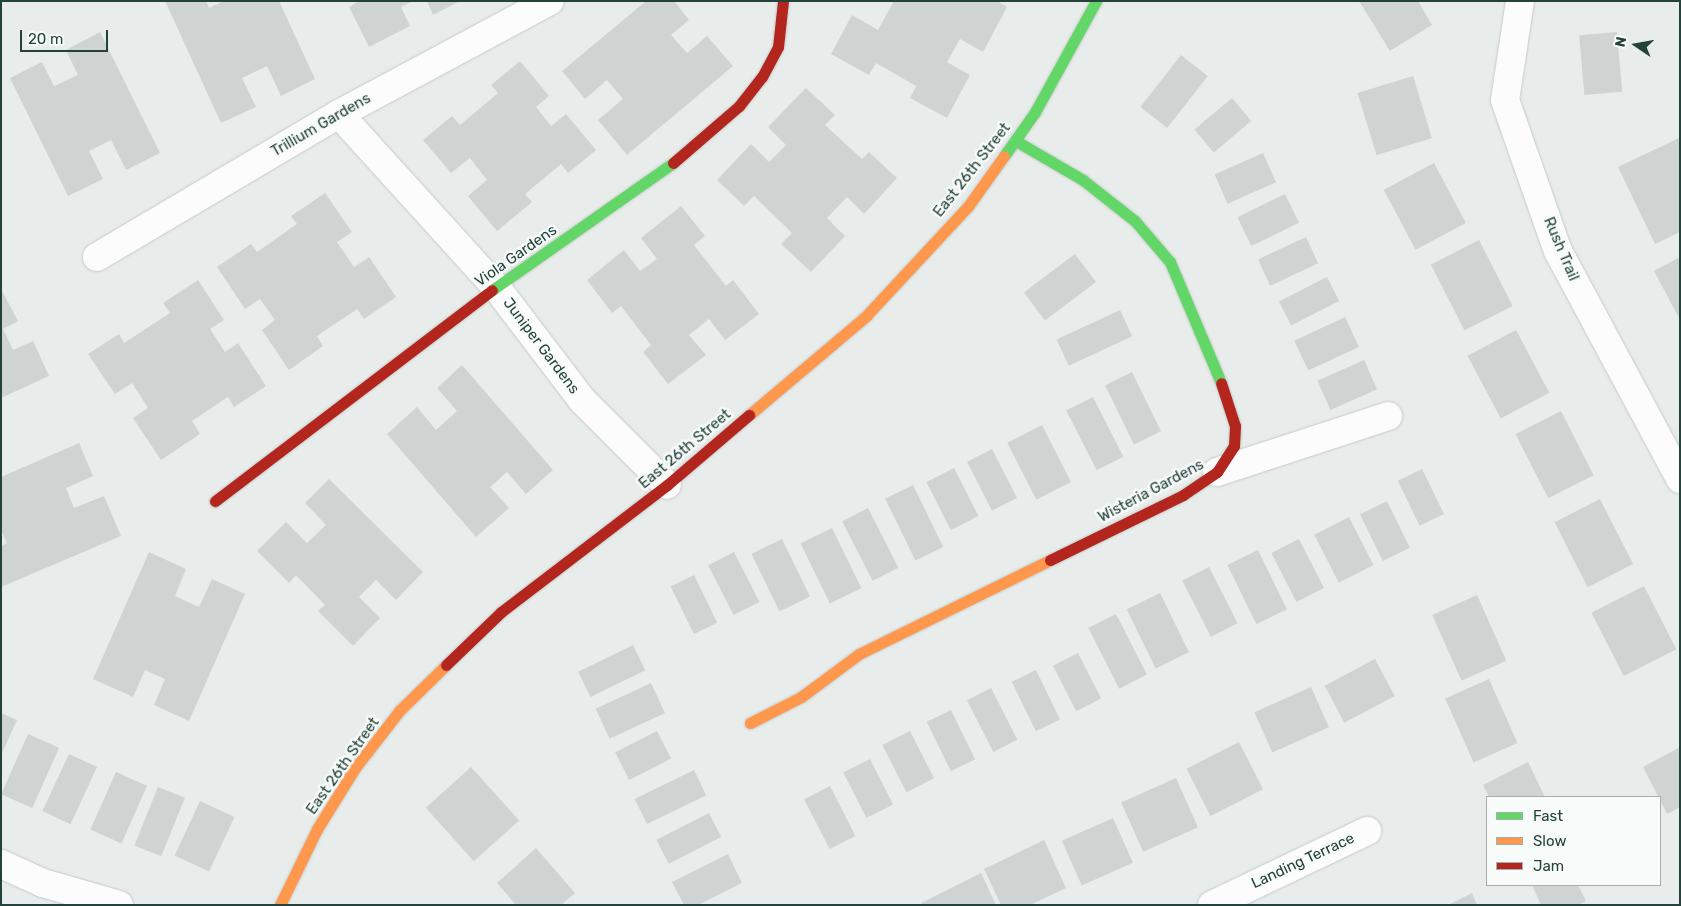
<!DOCTYPE html>
<style>
body{margin:0}
#map{position:relative;width:1681px;height:906px;overflow:hidden;background:#e8edeb;font-family:Rubik,sans-serif}
div>[style]{position:absolute}
[style*='--x']{left:calc(var(--x)*1px);top:calc(var(--y)*1px);width:calc(var(--w)*1px);rotate:calc(var(--a)*1deg)}
.building>*{inset:0;background:#cfd4d2;transform-origin:0 0}
.roads{filter:drop-shadow(0 0 1px #c5cac8) drop-shadow(0 0 1px #c5cac8)}
.street>*{height:28px;margin:-14px;padding:0 14px;transform-origin:14px;border-radius:14px;background:#fcfcfc}
.fast>*{height:11px;margin:-5.5px;padding:0 5.5px;transform-origin:5.5px;border-radius:5.5px;background:#63d668}
.slow>*{height:11px;margin:-5.5px;padding:0 5.5px;transform-origin:5.5px;border-radius:5.5px;background:#ff974d}
.jam>*{height:11px;margin:-5.5px;padding:0 5.5px;transform-origin:5.5px;border-radius:5.5px;background:#b3261e}
span{translate:-50% -50%;white-space:nowrap;text-align:center;line-height:1.15;-webkit-text-stroke:5px #f7fbf9;paint-order:stroke}
.street-label{font-size:15px;color:#24423a}
.frame{position:absolute;inset:0;border:2px solid #24423a;pointer-events:none}
.legend{position:absolute;left:1486px;top:796px;width:175px;height:90px;box-sizing:border-box;background:#f7fbf9;border:1px solid #a3b1ad;margin:0;padding:6px 9px;list-style:none;font-size:15px;color:#24423a}
.legend li{display:flex;align-items:center;gap:10px;height:25px}
.legend b{width:25px;border:1px solid #a3b1ad}
.north{position:absolute;left:1611px;top:20px;width:50px;height:50px;-webkit-text-stroke:4px #f7fbf9;paint-order:stroke;rotate:282deg;font-size:14px;font-weight:700;line-height:20px;text-align:center;color:#24423a}
.north::after{content:'';display:block;margin:auto;width:18px;height:22px;background:#24423a;clip-path:polygon(50% 0,100% 100%,50% 72%,0 100%)}
.scale{position:absolute;left:20px;top:30px;width:88px;height:22px;box-sizing:border-box;border:2px solid #24423a;border-top:0;padding-left:6px;font-size:15px;line-height:18px;white-space:nowrap;color:#24423a;-webkit-text-stroke:4px #f7fbf9;paint-order:stroke}
</style>
<div id="map">
<div class="building">
<i style="clip-path:polygon(165px 1px,206px 1px,209px 8px,224px 1px,279px 1px,315px 79px,281px 96px,267px 66px,242px 78px,256px 107px,221px 123px)"></i>
<i style="clip-path:polygon(359px 1px,413px 1px,401px 7px,410px 26px,369px 47px,349px 7px)"></i>
<i style="clip-path:polygon(427px 1px,460px 1px,433px 15px)"></i>
<i style="clip-path:polygon(646px 1px,674px 1px,689px 20px,671px 35px,687px 53px,707px 36px,733px 66px,627px 155px,598px 120px,623px 99px,607px 80px,585px 99px,562px 71px)"></i>
<i style="clip-path:polygon(894px 1px,997px 1px,1007px 7px,983px 52px,960px 39px,947px 62px,970px 75px,947px 118px,910px 98px,916px 86px,876px 63px,869px 75px,831px 54px,852px 15px,878px 30px)"></i>
<i style="clip-path:polygon(1359px 1px,1418px 1px,1432px 25px,1390px 51px)"></i>
<i style="clip-path:polygon(100px 32px,160px 153px,126px 170px,111px 140px,89px 151px,103px 179px,68px 196px,10px 78px,42px 62px,54px 86px,78px 75px,66px 50px)"></i>
<i style="left:1617px;top:32px;width:60px;height:38px;rotate:85deg"></i>
<i style="left:1181px;top:55px;width:34px;height:66px;rotate:38deg"></i>
<i style="clip-path:polygon(520px 61px,549px 96px,536px 107px,551px 126px,566px 114px,596px 150px,568px 173px,561px 164px,525px 194px,532px 202px,497px 231px,468px 196px,487px 180px,470px 158px,451px 173px,423px 140px,452px 116px,460px 125px,498px 93px,491px 85px)"></i>
<i style="left:1413px;top:76px;width:65px;height:58px;rotate:73deg"></i>
<i style="clip-path:polygon(806px 88px,835px 115px,825px 125px,862px 159px,869px 152px,897px 178px,864px 214px,847px 197px,827px 218px,845px 236px,811px 272px,781px 244px,792px 233px,754px 196px,744px 206px,717px 180px,751px 144px,769px 162px,786px 145px,768px 127px)"></i>
<i style="left:1232px;top:98px;width:30px;height:49px;rotate:50deg"></i>
<i style="clip-path:polygon(1679px 138px,1680px 232px,1655px 244px,1618px 167px)"></i>
<i style="left:1263px;top:153px;width:32px;height:53px;rotate:66deg"></i>
<i style="left:1434px;top:163px;width:68px;height:57px;rotate:62deg"></i>
<i style="clip-path:polygon(325px 193px,352px 232px,337px 242px,354px 267px,369px 257px,396px 297px,364px 319px,357px 309px,317px 336px,323px 346px,289px 370px,262px 330px,275px 320px,260px 299px,245px 309px,217px 267px,251px 244px,257px 252px,297px 224px,291px 216px)"></i>
<i style="left:1285px;top:194px;width:32px;height:53px;rotate:64deg"></i>
<i style="clip-path:polygon(681px 206px,705px 236px,694px 245px,726px 286px,733px 280px,759px 314px,725px 340px,709px 319px,689px 335px,706px 355px,668px 384px,643px 352px,651px 345px,621px 306px,612px 313px,587px 280px,624px 250px,640px 271px,657px 259px,641px 238px)"></i>
<i style="left:1306px;top:237px;width:29px;height:53px;rotate:65deg"></i>
<i style="left:1479px;top:240px;width:74px;height:54px;rotate:63deg"></i>
<i style="left:1075px;top:254px;width:35px;height:64px;rotate:53deg"></i>
<i style="clip-path:polygon(1680px 257px,1680px 320px,1654px 271px)"></i>
<i style="left:1327px;top:277px;width:27px;height:54px;rotate:63deg"></i>
<i style="clip-path:polygon(198px 280px,224px 320px,210px 329px,225px 352px,238px 343px,266px 386px,234px 407px,228px 397px,192px 421px,200px 434px,161px 460px,133px 418px,148px 408px,132px 383px,115px 394px,88px 354px,119px 334px,124px 343px,170px 313px,163px 303px)"></i>
<i style="clip-path:polygon(1px 289px,18px 321px,3px 329px,13px 350px,33px 341px,49px 376px,1px 398px)"></i>
<i style="left:1120px;top:310px;width:29px;height:70px;rotate:65deg"></i>
<i style="left:1345px;top:317px;width:33px;height:56px;rotate:65deg"></i>
<i style="left:1516px;top:330px;width:71px;height:55px;rotate:62deg"></i>
<i style="left:1364px;top:360px;width:32px;height:51px;rotate:66deg"></i>
<i style="clip-path:polygon(462px 365px,553px 470px,526px 494px,507px 472px,490px 487px,509px 508px,476px 537px,387px 434px,417px 407px,436px 430px,457px 411px,437px 388px)"></i>
<i style="left:1132px;top:372px;width:66px;height:30px;rotate:64deg"></i>
<i style="left:1093px;top:397px;width:67px;height:30px;rotate:63deg"></i>
<i style="left:1561px;top:411px;width:72px;height:51px;rotate:63deg"></i>
<i style="left:1042px;top:425px;width:64px;height:39px;rotate:63deg"></i>
<i style="clip-path:polygon(79px 443px,93px 476px,66px 488px,74px 508px,104px 496px,121px 536px,1px 587px,1px 546px,7px 543px,1px 530px,1px 477px)"></i>
<i style="left:992px;top:449px;width:55px;height:28px;rotate:63deg"></i>
<i style="left:954px;top:468px;width:54px;height:31px;rotate:63deg"></i>
<i style="left:1422px;top:469px;width:50px;height:27px;rotate:64deg"></i>
<i style="clip-path:polygon(329px 479px,423px 572px,396px 600px,376px 580px,359px 597px,380px 618px,353px 646px,318px 611px,325px 605px,296px 575px,289px 583px,257px 551px,286px 522px,307px 543px,326px 525px,305px 503px)"></i>
<i style="left:913px;top:485px;width:69px;height:31px;rotate:64deg"></i>
<i style="left:1600px;top:499px;width:73px;height:51px;rotate:63deg"></i>
<i style="left:1387px;top:501px;width:52px;height:30px;rotate:64deg"></i>
<i style="left:868px;top:508px;width:67px;height:29px;rotate:63deg"></i>
<i style="left:1349px;top:517px;width:54px;height:39px;rotate:63deg"></i>
<i style="left:832px;top:528px;width:67px;height:35px;rotate:64deg"></i>
<i style="left:782px;top:539px;width:64px;height:34px;rotate:64deg"></i>
<i style="left:1299px;top:539px;width:55px;height:31px;rotate:63deg"></i>
<i style="left:1258px;top:550px;width:66px;height:34px;rotate:64deg"></i>
<i style="clip-path:polygon(149px 552px,186px 569px,175px 596px,199px 607px,212px 579px,245px 594px,189px 721px,154px 705px,165px 679px,145px 670px,133px 697px,93px 679px)"></i>
<i style="left:734px;top:552px;width:56px;height:29px;rotate:63deg"></i>
<i style="left:1209px;top:567px;width:63px;height:30px;rotate:63deg"></i>
<i style="left:694px;top:575px;width:53px;height:26px;rotate:64deg"></i>
<i style="left:1644px;top:586px;width:71px;height:59px;rotate:63deg"></i>
<i style="left:1160px;top:593px;width:66px;height:37px;rotate:64deg"></i>
<i style="left:1477px;top:595px;width:72px;height:49px;rotate:66deg"></i>
<i style="left:1116px;top:614px;width:68px;height:31px;rotate:63deg"></i>
<i style="left:633px;top:645px;width:28px;height:61px;rotate:64deg"></i>
<i style="left:1078px;top:653px;width:51px;height:28px;rotate:63deg"></i>
<i style="left:1375px;top:659px;width:42px;height:57px;rotate:62deg"></i>
<i style="left:1036px;top:670px;width:55px;height:27px;rotate:64deg"></i>
<i style="left:1489px;top:679px;width:70px;height:48px;rotate:66deg"></i>
<i style="left:651px;top:683px;width:33px;height:61px;rotate:65deg"></i>
<i style="left:1311px;top:687px;width:44px;height:62px;rotate:66deg"></i>
<i style="left:991px;top:688px;width:58px;height:27px;rotate:63deg"></i>
<i style="left:951px;top:710px;width:55px;height:27px;rotate:64deg"></i>
<i style="clip-path:polygon(1px 713px,17px 720px,1px 755px)"></i>
<i style="left:657px;top:731px;width:31px;height:47px;rotate:63deg"></i>
<i style="left:910px;top:731px;width:53px;height:31px;rotate:63deg"></i>
<i style="left:28px;top:734px;width:34px;height:66px;rotate:24deg"></i>
<i style="left:1239px;top:742px;width:53px;height:59px;rotate:63deg"></i>
<i style="clip-path:polygon(1680px 747px,1680px 807px,1667px 814px,1643px 767px)"></i>
<i style="left:69px;top:754px;width:31px;height:63px;rotate:25deg"></i>
<i style="left:870px;top:759px;width:51px;height:30px;rotate:63deg"></i>
<i style="clip-path:polygon(1528px 762px,1545px 797px,1489px 797px,1483px 785px)"></i>
<i style="left:471px;top:767px;width:72px;height:61px;rotate:48deg"></i>
<i style="left:694px;top:770px;width:28px;height:66px;rotate:64deg"></i>
<i style="left:116px;top:772px;width:34px;height:63px;rotate:24deg"></i>
<i style="left:1176px;top:778px;width:54px;height:60px;rotate:66deg"></i>
<i style="left:830px;top:786px;width:56px;height:29px;rotate:63deg"></i>
<i style="left:158px;top:787px;width:29px;height:63px;rotate:22deg"></i>
<i style="left:200px;top:801px;width:38px;height:60px;rotate:25deg"></i>
<i style="left:709px;top:813px;width:27px;height:59px;rotate:63deg"></i>
<i style="left:1113px;top:818px;width:49px;height:56px;rotate:66deg"></i>
<i style="clip-path:polygon(1044px 840px,1066px 888px,1030px 905px,1001px 905px,984px 869px)"></i>
<i style="clip-path:polygon(536px 848px,575px 893px,561px 905px,516px 905px,497px 883px)"></i>
<i style="clip-path:polygon(728px 854px,742px 883px,698px 905px,684px 905px,672px 882px)"></i>
<i style="clip-path:polygon(981px 873px,996px 905px,922px 905px,921px 903px)"></i>
<i style="clip-path:polygon(1532px 885px,1578px 885px,1586px 901px,1578px 905px,1541px 905px)"></i>
<i style="clip-path:polygon(1472px 893px,1477px 905px,1448px 905px)"></i>
</div>
<div class="roads">
<div class="street">
<i style="--x:1520;--y:1;--w:100;--a:98.6"></i>
<i style="--x:1505;--y:100;--w:160;--a:70.7"></i>
<i style="--x:1558;--y:251;--w:259;--a:61.8"></i>
<i style="--x:339;--y:114;--w:234;--a:47.8"></i>
<i style="--x:496;--y:287;--w:142;--a:52.7"></i>
<i style="--x:582;--y:400;--w:120;--a:45"></i>
<i style="--x:97;--y:257;--w:281;--a:-30.6"></i>
<i style="--x:339;--y:114;--w:239;--a:-28.2"></i>
<i style="--x:1217;--y:472;--w:180;--a:-18.1"></i>
<i style="--x:1;--y:864;--w:46;--a:24.3"></i>
<i style="--x:43;--y:883;--w:79;--a:16.1"></i>
<i style="--x:1212;--y:905;--w:172;--a:-25.5"></i>
</div>
<div class="fast">
<i style="--x:1016;--y:141;--w:78;--a:30.2"></i>
<i style="--x:1083;--y:180;--w:66;--a:38.3"></i>
<i style="--x:1135;--y:221;--w:54;--a:49.5"></i>
<i style="--x:1170;--y:262;--w:131;--a:67.1"></i>
<i style="--x:1004;--y:156;--w:54;--a:-54.8"></i>
<i style="--x:1035;--y:112;--w:127;--a:-61.2"></i>
<i style="--x:492;--y:290;--w:221;--a:-35.1"></i>
</div>
<div class="slow">
<i style="--x:749;--y:415;--w:153;--a:-40.2"></i>
<i style="--x:866;--y:316;--w:151;--a:-47.1"></i>
<i style="--x:969;--y:205;--w:60;--a:-54.5"></i>
<i style="--x:750;--y:723;--w:57;--a:-27"></i>
<i style="--x:801;--y:697;--w:72;--a:-36.6"></i>
<i style="--x:859;--y:654;--w:213;--a:-26.2"></i>
<i style="--x:280;--y:905;--w:85;--a:-64"></i>
<i style="--x:317;--y:829;--w:72;--a:-58.1"></i>
<i style="--x:355;--y:768;--w:72;--a:-52.3"></i>
<i style="--x:399;--y:711;--w:66;--a:-44.4"></i>
</div>
<div class="jam">
<i style="--x:673;--y:163;--w:87;--a:-40.8"></i>
<i style="--x:739;--y:106;--w:37;--a:-52"></i>
<i style="--x:762;--y:77;--w:34;--a:-62"></i>
<i style="--x:778;--y:47;--w:46;--a:-83.8"></i>
<i style="--x:215;--y:501;--w:348;--a:-37.3"></i>
<i style="--x:1050;--y:560;--w:148;--a:-26"></i>
<i style="--x:1183;--y:495;--w:41;--a:-34.1"></i>
<i style="--x:1217;--y:472;--w:31;--a:-57"></i>
<i style="--x:1234;--y:446;--w:20;--a:-87"></i>
<i style="--x:1235;--y:426;--w:45;--a:-108"></i>
<i style="--x:446;--y:665;--w:76;--a:-43.9"></i>
<i style="--x:501;--y:612;--w:209;--a:-37.4"></i>
<i style="--x:667;--y:485;--w:108;--a:-40.5"></i>
</div>
</div>
<div class="street-label">
<span style="left:321px;top:125px;rotate:-30deg">Trillium Gardens</span>
<span style="left:972px;top:170px;rotate:-52deg">East 26th Street</span>
<span style="left:1561px;top:249px;rotate:67deg">Rush Trail</span>
<span style="left:516px;top:256px;rotate:-35deg">Viola Gardens</span>
<span style="left:541px;top:346px;rotate:53deg">Juniper Gardens</span>
<span style="left:685px;top:449px;rotate:-40deg">East 26th Street</span>
<span style="left:1151px;top:491px;rotate:-28deg">Wisteria Gardens</span>
<span style="left:343px;top:766px;rotate:-55deg">East 26th Street</span>
<span style="left:1303px;top:861px;rotate:-25deg">Landing Terrace</span>
</div>
<div class="frame"></div>
<ul class="legend">
<li><b style="height:6px;background:#63d668"></b>Fast</li>
<li><b style="height:6px;background:#ff974d"></b>Slow</li>
<li><b style="height:6px;background:#b3261e"></b>Jam</li>
</ul>
<div class="north">N</div>
<div class="scale">20 m</div>
</div>
